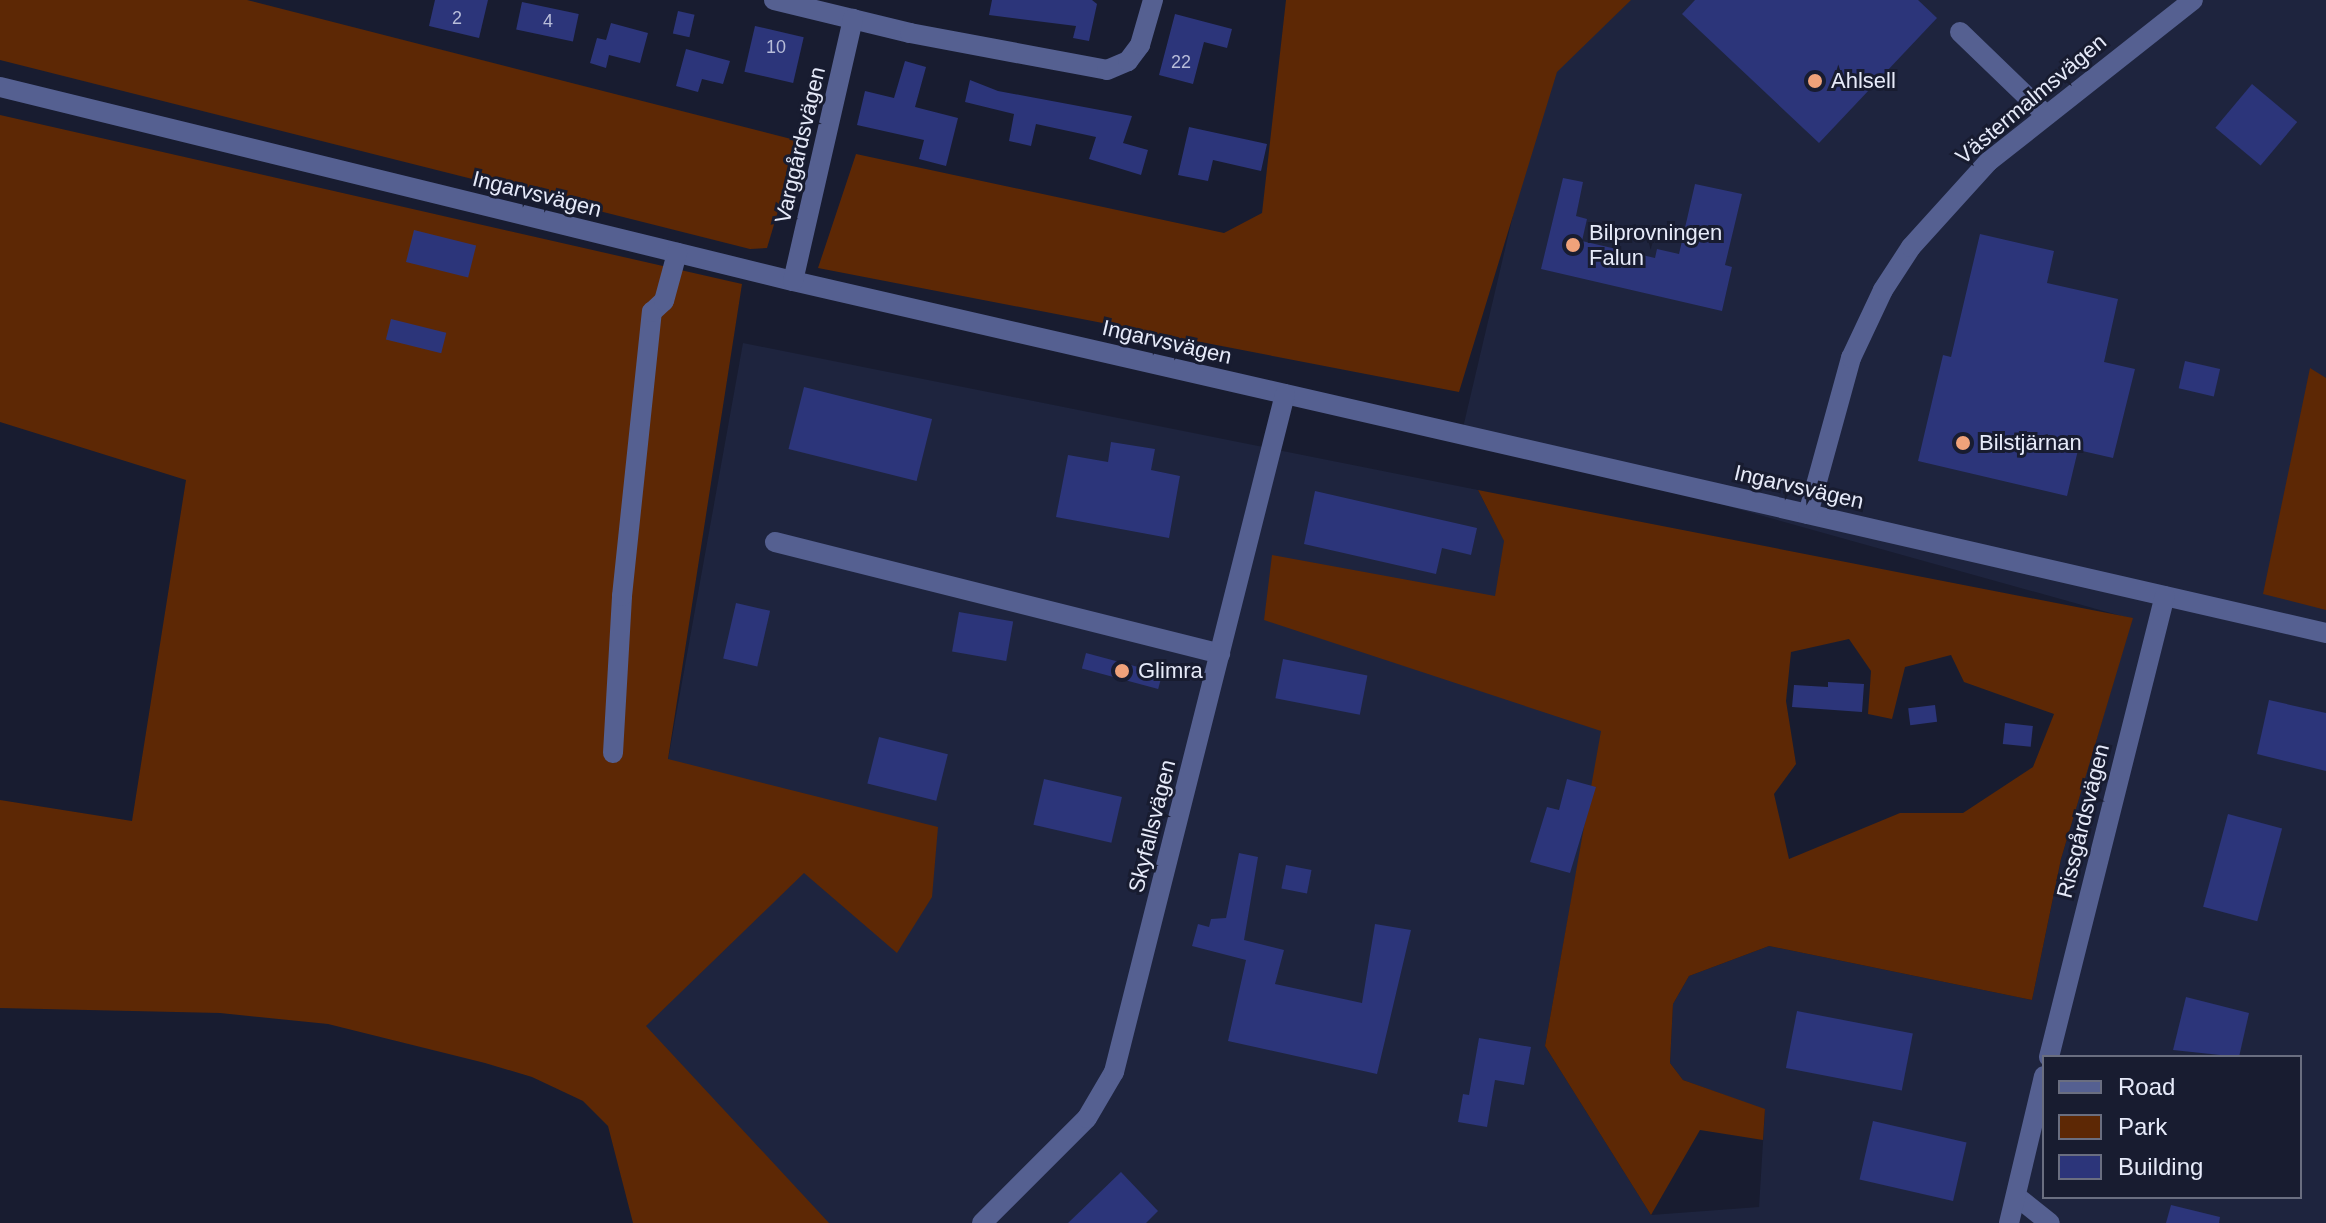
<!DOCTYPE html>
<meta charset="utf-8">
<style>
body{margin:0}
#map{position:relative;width:2326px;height:1223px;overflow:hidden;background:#181c30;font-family:Helvetica,sans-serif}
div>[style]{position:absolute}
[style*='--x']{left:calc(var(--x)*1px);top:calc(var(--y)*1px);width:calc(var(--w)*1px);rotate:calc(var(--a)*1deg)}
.built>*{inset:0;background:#1e243e}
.green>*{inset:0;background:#5d2805}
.building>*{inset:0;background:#2c357a;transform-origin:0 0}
.minor>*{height:20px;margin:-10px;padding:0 10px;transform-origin:10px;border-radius:10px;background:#556091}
.dots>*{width:22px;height:22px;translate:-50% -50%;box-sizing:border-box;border:4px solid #181c30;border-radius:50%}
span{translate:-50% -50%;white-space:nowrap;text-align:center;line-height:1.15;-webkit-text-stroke:6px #181c30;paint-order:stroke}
.number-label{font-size:18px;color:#b8bdd9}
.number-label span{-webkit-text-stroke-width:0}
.poi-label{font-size:22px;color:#e6eaf9}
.left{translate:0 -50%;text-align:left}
.street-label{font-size:22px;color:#e6eaf9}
.legend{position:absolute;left:2042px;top:1055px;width:260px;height:144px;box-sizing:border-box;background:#181c30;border:2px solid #6a6e80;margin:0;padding:10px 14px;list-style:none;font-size:24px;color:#e6eaf9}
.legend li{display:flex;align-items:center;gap:16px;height:40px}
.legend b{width:40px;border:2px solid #6a6e80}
</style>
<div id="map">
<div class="built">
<i style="clip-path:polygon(evenodd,1612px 0,2326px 0,2326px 1223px,828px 1223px,620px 1027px,743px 343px,1478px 490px,1602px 731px,1545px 1046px,1651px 1215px,1759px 1207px,1765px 1110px,1683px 1080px,1670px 1063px,1673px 1004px,1689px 976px,1769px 946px,2032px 1000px,2061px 859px,2132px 619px,1462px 432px,1550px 58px,1612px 0,2044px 1057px,2300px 1057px,2300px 1197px,2044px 1197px,2044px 1057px)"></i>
</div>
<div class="green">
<i style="clip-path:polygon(0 0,247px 0,799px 141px,767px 248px,750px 249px,0 60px)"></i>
<i style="clip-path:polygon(1286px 0,1631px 0,1557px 72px,1459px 392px,818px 268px,856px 154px,1224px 233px,1262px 213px)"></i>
<i style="clip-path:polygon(0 115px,742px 284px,668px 759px,938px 827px,932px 897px,897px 953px,804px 873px,646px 1026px,829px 1223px,633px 1223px,608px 1126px,583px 1101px,532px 1077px,485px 1063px,328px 1024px,220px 1013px,0 1008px,0 800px,132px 821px,186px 480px,0 422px)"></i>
<i style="clip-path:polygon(2310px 368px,2326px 378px,2326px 610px,2263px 594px)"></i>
<i style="clip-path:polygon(evenodd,1478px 490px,2133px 618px,2061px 859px,2032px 1000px,1769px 946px,1689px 976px,1673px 1004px,1670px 1063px,1683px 1080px,1765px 1109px,1763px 1140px,1700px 1130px,1651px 1215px,1545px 1046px,1601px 731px,1264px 620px,1272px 555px,1495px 596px,1504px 541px,1478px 490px,1849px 639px,1871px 671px,1868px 714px,1892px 719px,1905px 667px,1951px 655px,1964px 682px,2054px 714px,2033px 767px,1963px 813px,1900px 813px,1789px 859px,1774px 794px,1796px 764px,1786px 701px,1791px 652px,1849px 639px)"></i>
</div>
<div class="building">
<i style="clip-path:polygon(435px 0,488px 0,479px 38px,429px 26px)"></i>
<i style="clip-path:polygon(992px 0,1092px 0,1097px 4px,1089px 41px,1073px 38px,1076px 26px,989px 15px)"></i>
<i style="clip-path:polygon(1695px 0,1918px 0,1937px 18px,1819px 143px,1682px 14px)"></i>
<i style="left:522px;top:2px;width:58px;height:28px;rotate:12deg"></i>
<i style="left:678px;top:11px;width:17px;height:23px;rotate:13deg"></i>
<i style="clip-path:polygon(1175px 14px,1232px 29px,1227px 48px,1204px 42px,1193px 84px,1159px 75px)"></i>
<i style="clip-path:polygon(611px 23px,648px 33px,640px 63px,609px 55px,606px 68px,590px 63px,597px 38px,606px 40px)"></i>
<i style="left:755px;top:26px;width:50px;height:47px;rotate:13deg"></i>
<i style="clip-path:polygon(686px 49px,730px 61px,723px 84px,702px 79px,698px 92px,676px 86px)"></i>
<i style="clip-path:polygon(905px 61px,926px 67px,915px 107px,958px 118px,946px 166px,919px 159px,924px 140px,857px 125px,865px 91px,894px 98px)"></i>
<i style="clip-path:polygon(970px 80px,998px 91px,1132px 116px,1123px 143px,1148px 150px,1141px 175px,1089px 159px,1096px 137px,1036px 124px,1031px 146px,1009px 141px,1014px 114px,965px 102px)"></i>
<i style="left:2252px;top:84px;width:59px;height:57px;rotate:40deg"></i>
<i style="clip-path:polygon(1189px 127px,1267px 144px,1261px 171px,1213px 160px,1208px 181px,1178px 175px)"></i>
<i style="clip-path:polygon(1563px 178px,1583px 182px,1576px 216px,1587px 219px,1582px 241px,1655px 258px,1657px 249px,1679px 254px,1695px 184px,1742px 194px,1725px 265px,1732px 267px,1722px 311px,1541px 269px)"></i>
<i style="left:414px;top:230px;width:64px;height:33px;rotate:14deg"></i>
<i style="clip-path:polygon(1980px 234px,2054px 251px,2047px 283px,2118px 299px,2104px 362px,2135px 369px,2113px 458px,2078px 450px,2067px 496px,1918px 461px,1943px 355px,1951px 357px)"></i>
<i style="left:391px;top:319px;width:57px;height:21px;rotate:14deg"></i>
<i style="left:2185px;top:361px;width:36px;height:28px;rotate:13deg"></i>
<i style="left:804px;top:387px;width:132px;height:64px;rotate:14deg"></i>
<i style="clip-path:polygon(1111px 442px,1155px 449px,1151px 470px,1180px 476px,1169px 538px,1056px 517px,1068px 455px,1108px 462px)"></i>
<i style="clip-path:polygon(1315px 491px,1477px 528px,1471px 555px,1442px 548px,1436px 574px,1304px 544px)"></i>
<i style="left:736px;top:603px;width:35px;height:57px;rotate:13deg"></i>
<i style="left:959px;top:612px;width:55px;height:40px;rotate:10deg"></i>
<i style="left:1086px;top:653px;width:79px;height:16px;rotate:15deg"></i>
<i style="left:1283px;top:659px;width:86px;height:40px;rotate:11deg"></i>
<i style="clip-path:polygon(1828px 682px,1864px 684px,1862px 712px,1792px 707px,1794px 685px,1828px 687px)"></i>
<i style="clip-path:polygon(2269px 700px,2326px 713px,2326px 771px,2257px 754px)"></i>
<i style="left:1935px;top:705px;width:17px;height:27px;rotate:83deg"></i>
<i style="left:2005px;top:723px;width:28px;height:21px;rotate:6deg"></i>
<i style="left:879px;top:737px;width:71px;height:48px;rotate:14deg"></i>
<i style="left:1044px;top:779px;width:80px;height:47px;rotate:13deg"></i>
<i style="clip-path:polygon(1567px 779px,1596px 787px,1570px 873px,1530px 862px,1547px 807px,1559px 810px)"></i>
<i style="left:2228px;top:814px;width:56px;height:96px;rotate:15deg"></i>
<i style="clip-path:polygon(1239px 853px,1258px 857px,1244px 940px,1284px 950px,1275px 984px,1362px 1003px,1375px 924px,1411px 930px,1377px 1074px,1228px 1041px,1246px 960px,1192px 946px,1198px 924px,1209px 927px,1211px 919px,1226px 918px)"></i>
<i style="left:1286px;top:865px;width:26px;height:24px;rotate:11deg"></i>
<i style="clip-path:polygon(2186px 997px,2249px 1013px,2239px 1057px,2173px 1050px)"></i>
<i style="left:1797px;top:1011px;width:118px;height:58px;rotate:11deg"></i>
<i style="clip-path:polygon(1479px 1038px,1531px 1047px,1524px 1085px,1495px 1080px,1487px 1127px,1458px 1122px,1463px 1094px,1469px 1095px)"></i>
<i style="left:1873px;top:1121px;width:96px;height:60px;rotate:13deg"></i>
<i style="clip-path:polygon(1121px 1172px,1158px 1211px,1146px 1223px,1068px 1223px)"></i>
<i style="clip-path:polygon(2171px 1205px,2220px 1217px,2219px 1223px,2166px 1223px)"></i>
</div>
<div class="minor">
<i style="--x:774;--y:0;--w:140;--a:13.6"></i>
<i style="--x:910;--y:33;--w:200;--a:10.6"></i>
<i style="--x:1107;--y:70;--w:23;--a:-23"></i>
<i style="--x:1128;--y:61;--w:20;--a:-53"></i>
<i style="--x:1140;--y:45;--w:47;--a:-73.9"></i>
<i style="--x:1960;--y:32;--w:120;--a:44"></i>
<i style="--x:0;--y:87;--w:816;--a:13.75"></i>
<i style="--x:793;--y:281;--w:1573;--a:12.93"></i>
<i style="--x:793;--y:281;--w:269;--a:-77.1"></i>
<i style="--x:1808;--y:514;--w:162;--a:-74.6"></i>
<i style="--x:1851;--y:358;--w:75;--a:-64.8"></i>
<i style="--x:1883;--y:290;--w:51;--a:-56.9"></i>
<i style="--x:1911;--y:247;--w:115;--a:-47.8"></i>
<i style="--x:1988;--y:162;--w:261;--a:-38.3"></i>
<i style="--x:775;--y:542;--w:459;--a:14.1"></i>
<i style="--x:613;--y:753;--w:157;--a:-86.7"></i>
<i style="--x:622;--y:596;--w:286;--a:-84"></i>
<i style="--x:652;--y:312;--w:16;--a:-43"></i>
<i style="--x:664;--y:301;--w:50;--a:-74.8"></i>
<i style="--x:2049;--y:1057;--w:475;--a:-75.9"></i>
<i style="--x:2016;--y:1196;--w:43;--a:38.5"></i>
<i style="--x:982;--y:1223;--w:148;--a:-45"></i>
<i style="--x:1087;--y:1118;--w:53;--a:-59.6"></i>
<i style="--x:1114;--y:1072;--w:699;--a:-75.84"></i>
<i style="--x:2009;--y:1223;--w:151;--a:-76.6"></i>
</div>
<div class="dots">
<i style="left:1815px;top:81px;background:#f0a27a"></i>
<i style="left:1573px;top:245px;background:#f0a27a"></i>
<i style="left:1963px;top:443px;background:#f0a27a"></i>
<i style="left:1122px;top:671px;background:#f0a27a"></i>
</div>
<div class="number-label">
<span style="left:457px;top:18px">2</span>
<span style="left:548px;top:21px">4</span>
<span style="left:776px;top:47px">10</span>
<span style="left:1181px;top:62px">22</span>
</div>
<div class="poi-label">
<span class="left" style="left:1831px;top:81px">Ahlsell</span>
<span class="left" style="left:1589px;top:245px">Bilprovningen<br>Falun</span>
<span class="left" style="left:1979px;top:443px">Bilstjärnan</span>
<span class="left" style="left:1138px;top:671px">Glimra</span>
</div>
<div class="street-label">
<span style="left:2031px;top:99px;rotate:-40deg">Västermalmsvägen</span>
<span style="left:800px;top:145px;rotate:-77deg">Varggårdsvägen</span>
<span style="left:537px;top:194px;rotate:14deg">Ingarvsvägen</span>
<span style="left:1167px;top:342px;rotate:13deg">Ingarvsvägen</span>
<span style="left:1799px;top:487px;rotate:13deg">Ingarvsvägen</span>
<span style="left:2083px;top:821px;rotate:-76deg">Rissgårdsvägen</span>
<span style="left:1152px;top:826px;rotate:-76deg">Skyfallsvägen</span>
</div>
<ul class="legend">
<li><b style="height:10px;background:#556091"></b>Road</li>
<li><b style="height:22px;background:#5d2805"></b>Park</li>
<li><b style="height:22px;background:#2c357a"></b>Building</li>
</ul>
</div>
